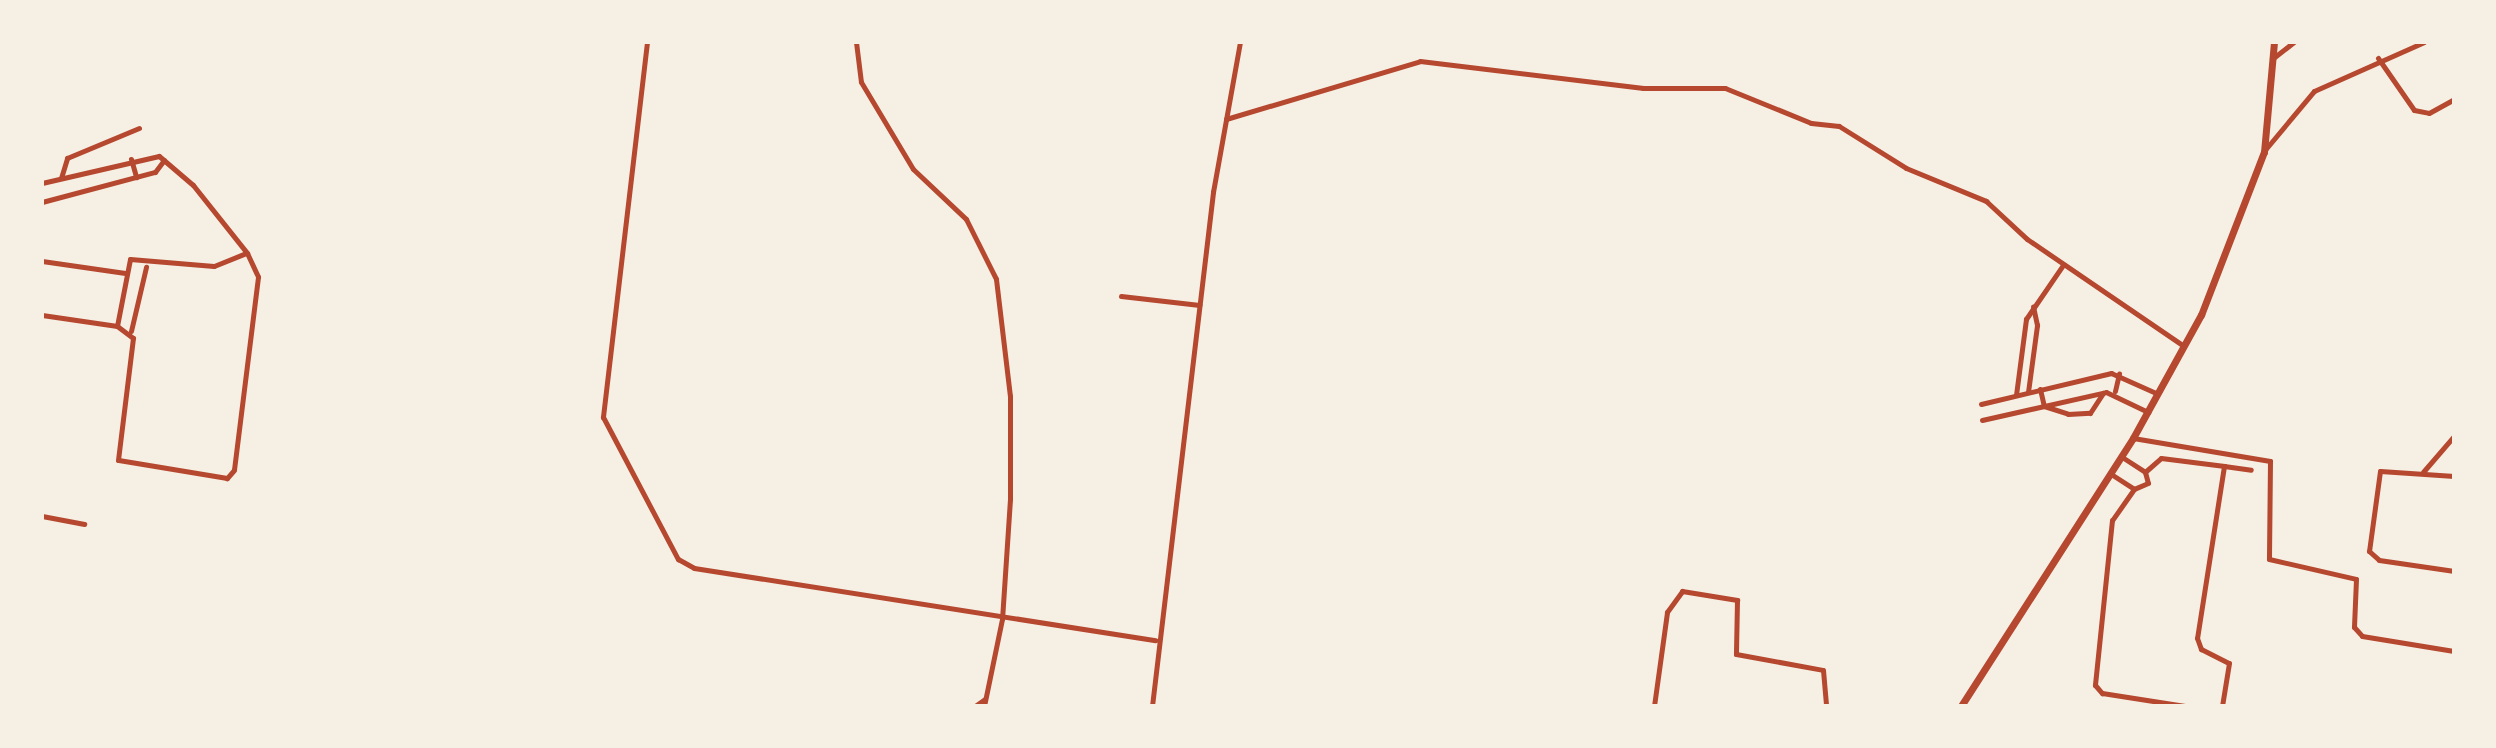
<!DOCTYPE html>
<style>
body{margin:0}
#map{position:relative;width:2496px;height:748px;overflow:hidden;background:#f6efe4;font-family:"DM Sans",sans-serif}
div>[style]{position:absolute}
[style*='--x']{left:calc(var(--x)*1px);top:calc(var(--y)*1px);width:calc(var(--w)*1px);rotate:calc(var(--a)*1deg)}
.minor>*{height:5px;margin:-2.5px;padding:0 2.5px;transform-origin:2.5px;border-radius:2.5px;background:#b5482f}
.tertiary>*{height:7px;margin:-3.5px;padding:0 3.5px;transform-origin:3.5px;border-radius:3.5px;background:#b5482f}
span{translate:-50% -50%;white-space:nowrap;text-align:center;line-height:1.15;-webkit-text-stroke:8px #f6efe4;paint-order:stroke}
.frame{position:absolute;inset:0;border:44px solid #f6efe4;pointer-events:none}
</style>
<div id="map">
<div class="minor">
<i style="--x:647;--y:42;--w:378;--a:96.7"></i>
<i style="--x:603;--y:417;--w:161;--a:62.2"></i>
<i style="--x:678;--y:559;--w:18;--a:29"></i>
<i style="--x:694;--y:568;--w:467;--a:8.9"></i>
<i style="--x:856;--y:42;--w:40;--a:82.9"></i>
<i style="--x:861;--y:82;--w:101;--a:59.1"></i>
<i style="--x:913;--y:169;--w:73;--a:43.3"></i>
<i style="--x:966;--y:219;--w:67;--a:63.4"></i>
<i style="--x:996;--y:279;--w:118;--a:83.2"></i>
<i style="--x:1010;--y:396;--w:103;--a:90"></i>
<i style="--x:1010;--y:499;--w:120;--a:93.8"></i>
<i style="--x:1002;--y:619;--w:89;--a:101.7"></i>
<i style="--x:2378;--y:58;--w:63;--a:55.3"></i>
<i style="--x:2414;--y:110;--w:15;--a:11"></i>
<i style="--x:2429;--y:113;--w:29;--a:-29"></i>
<i style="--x:2272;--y:59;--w:28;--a:-38"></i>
<i style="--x:1226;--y:119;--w:202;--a:-16.6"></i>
<i style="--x:1420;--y:61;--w:225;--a:6.9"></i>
<i style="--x:1643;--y:88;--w:82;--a:0"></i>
<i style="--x:1725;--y:88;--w:93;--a:22.1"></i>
<i style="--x:1811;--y:123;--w:28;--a:6"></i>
<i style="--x:1839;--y:126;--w:79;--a:32.1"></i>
<i style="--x:1906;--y:168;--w:87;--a:22.4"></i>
<i style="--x:1986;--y:201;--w:56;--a:42.8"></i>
<i style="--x:2027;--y:239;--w:190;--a:34.3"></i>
<i style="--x:2264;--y:151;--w:78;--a:-50.2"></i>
<i style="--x:2314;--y:91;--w:120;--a:-24"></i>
<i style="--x:131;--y:159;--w:19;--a:74"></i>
<i style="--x:61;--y:178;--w:21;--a:-73"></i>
<i style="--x:67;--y:158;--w:78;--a:-22.6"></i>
<i style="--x:42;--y:183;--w:120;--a:-13"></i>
<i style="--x:159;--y:156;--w:45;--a:40.5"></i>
<i style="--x:193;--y:185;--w:87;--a:51.5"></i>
<i style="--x:247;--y:253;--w:26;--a:65"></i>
<i style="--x:258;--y:277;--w:194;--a:97.1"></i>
<i style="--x:234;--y:470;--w:11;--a:131"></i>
<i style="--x:227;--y:478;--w:110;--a:-170.6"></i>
<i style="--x:118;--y:460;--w:123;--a:-83"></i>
<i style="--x:133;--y:338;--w:20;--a:-143"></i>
<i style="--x:42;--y:202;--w:117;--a:-14.9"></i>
<i style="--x:155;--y:172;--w:15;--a:-53"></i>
<i style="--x:42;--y:261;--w:84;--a:8.2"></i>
<i style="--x:1121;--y:296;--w:79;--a:6.6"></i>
<i style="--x:42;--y:315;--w:76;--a:8.3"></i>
<i style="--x:117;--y:326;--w:68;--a:-79"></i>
<i style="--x:130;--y:259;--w:84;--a:4.8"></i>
<i style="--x:214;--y:266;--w:35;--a:-22"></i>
<i style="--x:131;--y:331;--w:66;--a:-76.8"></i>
<i style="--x:2040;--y:389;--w:17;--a:77"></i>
<i style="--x:2044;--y:406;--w:25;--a:18"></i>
<i style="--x:2068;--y:414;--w:22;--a:-3"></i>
<i style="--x:2090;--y:413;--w:24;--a:-57"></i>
<i style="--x:2115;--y:391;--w:18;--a:-77"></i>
<i style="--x:2028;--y:392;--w:68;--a:-82.3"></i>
<i style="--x:2037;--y:325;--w:19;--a:-102"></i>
<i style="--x:2016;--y:395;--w:77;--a:-82.5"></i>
<i style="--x:2026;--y:319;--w:65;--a:-55.6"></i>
<i style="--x:1981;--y:404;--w:134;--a:-13.4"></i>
<i style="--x:2111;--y:373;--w:51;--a:24.1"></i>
<i style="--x:1982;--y:420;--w:127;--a:-12.7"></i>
<i style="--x:2106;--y:392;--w:47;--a:25.5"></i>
<i style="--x:2133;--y:438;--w:139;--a:9.5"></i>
<i style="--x:2270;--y:461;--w:98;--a:90.6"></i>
<i style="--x:2269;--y:559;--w:89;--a:12.9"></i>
<i style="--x:2356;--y:579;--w:48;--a:92.4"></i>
<i style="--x:2354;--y:627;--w:12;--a:48"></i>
<i style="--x:2362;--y:636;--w:93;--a:9.3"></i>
<i style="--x:2122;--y:457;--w:27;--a:33"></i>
<i style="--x:2145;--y:472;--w:11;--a:75"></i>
<i style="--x:2148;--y:483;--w:15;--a:157"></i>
<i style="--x:2134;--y:489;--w:38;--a:125"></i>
<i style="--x:2112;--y:520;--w:166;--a:95.9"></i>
<i style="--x:2095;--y:685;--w:11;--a:49"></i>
<i style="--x:2102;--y:693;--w:84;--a:8.9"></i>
<i style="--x:2224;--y:466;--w:27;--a:8"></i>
<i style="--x:2145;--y:472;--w:21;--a:-41"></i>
<i style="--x:2161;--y:458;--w:64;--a:7.2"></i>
<i style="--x:2224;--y:466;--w:174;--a:98.9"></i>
<i style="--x:2197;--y:638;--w:12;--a:70"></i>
<i style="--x:2201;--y:649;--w:31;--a:27"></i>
<i style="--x:2229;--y:663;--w:44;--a:99.2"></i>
<i style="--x:2423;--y:472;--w:48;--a:-49.3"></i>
<i style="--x:2111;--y:474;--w:27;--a:33"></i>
<i style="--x:2454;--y:476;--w:74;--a:-176.1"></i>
<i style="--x:2380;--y:471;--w:81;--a:97.8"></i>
<i style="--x:2369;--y:551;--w:13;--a:42"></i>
<i style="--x:2379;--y:560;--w:76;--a:8.3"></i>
<i style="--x:42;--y:516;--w:43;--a:10.8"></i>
<i style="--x:975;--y:706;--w:12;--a:-35"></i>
<i style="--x:1152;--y:706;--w:518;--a:-83.23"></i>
<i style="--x:1213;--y:192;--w:152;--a:-79.8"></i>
<i style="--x:1654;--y:706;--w:95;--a:-82.1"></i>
<i style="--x:1667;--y:612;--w:26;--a:-54"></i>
<i style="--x:1682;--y:591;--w:56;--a:9.3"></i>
<i style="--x:1737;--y:600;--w:54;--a:91.1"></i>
<i style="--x:1736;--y:654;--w:88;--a:10.4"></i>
<i style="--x:1823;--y:670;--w:36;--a:85"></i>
</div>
<div class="tertiary">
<i style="--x:1961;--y:706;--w:318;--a:-57.3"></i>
<i style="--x:2133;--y:438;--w:141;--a:-61.1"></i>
<i style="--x:2201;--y:315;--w:175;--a:-68.9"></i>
<i style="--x:2264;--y:152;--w:110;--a:-84.8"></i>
</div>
<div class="frame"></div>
</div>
